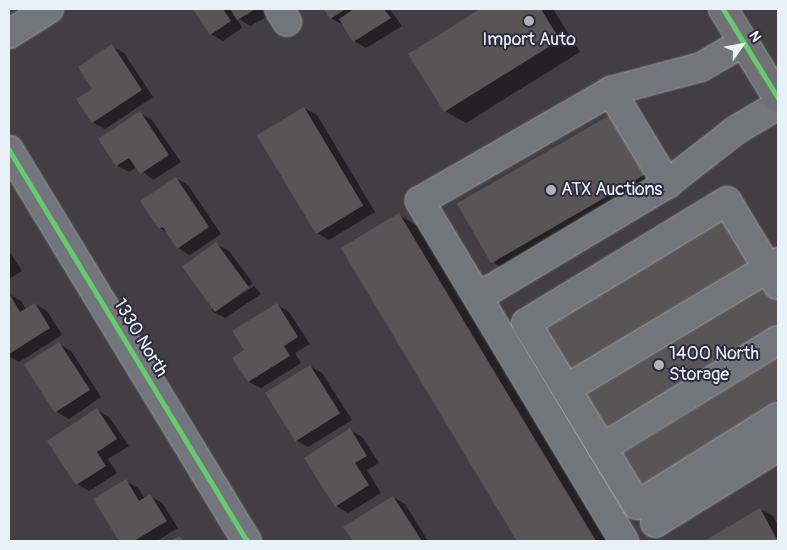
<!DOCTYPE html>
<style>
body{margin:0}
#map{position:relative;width:787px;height:550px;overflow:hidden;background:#423e44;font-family:Pangolin,sans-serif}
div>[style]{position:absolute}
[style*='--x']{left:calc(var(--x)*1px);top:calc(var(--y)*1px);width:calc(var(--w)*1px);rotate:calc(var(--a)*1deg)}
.shadow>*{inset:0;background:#0007}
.building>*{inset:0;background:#595456;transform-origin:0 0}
.roads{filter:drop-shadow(0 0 1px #a0a0a4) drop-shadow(0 0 1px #a0a0a4)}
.minor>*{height:28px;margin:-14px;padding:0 14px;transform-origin:14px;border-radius:14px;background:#73757c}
.major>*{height:28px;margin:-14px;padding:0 14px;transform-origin:14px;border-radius:14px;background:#707075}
.cycleway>*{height:5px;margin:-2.5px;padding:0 2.5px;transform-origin:2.5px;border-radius:2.5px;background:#67ca6e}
.dots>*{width:14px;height:14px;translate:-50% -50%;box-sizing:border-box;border:2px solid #2f2a3d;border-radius:50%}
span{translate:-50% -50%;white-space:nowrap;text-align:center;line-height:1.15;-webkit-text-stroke:4px #2f2a3d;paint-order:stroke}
.poi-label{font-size:18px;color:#e8f1f8}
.left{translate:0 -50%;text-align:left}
.street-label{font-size:18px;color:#e8f1f8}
.frame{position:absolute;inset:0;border:10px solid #e8f1f8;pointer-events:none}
.north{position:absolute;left:717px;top:20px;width:50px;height:50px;-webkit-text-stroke:4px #2f2a3d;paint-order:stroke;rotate:57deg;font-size:14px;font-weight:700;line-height:20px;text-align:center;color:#e8f1f8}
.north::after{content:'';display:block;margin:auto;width:18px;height:22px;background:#e8f1f8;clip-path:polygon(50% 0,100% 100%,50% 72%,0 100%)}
</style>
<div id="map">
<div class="shadow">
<i style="clip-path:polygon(194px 9px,269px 9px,272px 14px,250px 26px,236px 17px,242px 28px,223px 41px,211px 34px)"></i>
<i style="clip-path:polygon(325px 9px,390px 9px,402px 26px,366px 48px,354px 41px,343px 25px,331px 18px)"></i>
<i style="clip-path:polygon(482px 9px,553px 9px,580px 52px,466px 123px,445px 111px,410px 54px)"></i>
<i style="clip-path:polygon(112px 46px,124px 53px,153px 97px,105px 129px,92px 122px,94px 89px)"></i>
<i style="clip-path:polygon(304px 108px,317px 115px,375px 212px,329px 240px,317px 233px)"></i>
<i style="clip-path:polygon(140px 113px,152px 120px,181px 162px,153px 180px,137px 167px,129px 172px,116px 165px)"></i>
<i style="clip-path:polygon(631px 129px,665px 187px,515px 275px,494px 263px)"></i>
<i style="clip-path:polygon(176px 178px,188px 185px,221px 234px,190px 255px,178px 248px,169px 234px,160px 228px)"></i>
<i style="clip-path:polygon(399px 215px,419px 227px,607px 541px,518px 541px,343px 248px)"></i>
<i style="clip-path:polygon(216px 244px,229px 251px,253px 283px,216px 311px,254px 286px,261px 294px,225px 318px,212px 311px)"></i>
<i style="clip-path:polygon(9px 251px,22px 271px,9px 279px)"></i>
<i style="clip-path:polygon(9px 294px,21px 301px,26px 310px,35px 304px,47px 311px,62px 335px,19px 362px,9px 356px)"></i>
<i style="clip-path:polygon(277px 305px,289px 312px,310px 344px,295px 353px,301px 363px,261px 388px,249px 382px,246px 350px)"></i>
<i style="clip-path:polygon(59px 344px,71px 351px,101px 397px,69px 419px,57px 412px)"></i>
<i style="clip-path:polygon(310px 366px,322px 373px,352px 420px,308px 447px,296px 440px,266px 394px)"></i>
<i style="clip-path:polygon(97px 410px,109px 417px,129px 446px,108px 459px,117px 473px,89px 491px,77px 484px)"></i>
<i style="clip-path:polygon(350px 430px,362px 437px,379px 463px,367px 470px,381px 493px,348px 513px,336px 506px)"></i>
<i style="clip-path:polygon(126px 481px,138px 488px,145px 499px,150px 496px,162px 503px,178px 528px,157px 541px,120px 541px,95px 499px)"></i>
<i style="clip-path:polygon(393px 497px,405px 504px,428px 541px,354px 541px,345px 527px)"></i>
<i style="clip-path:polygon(760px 509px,773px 516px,778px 526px,778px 541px,707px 541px)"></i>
</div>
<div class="building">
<i style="clip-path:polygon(193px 9px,223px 9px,231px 21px,210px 35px)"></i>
<i style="clip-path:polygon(230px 9px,256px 9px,237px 20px)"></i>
<i style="clip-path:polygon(324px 9px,346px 9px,330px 19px)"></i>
<i style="clip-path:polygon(354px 9px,384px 9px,391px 18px,353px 42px,339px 19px)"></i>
<i style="clip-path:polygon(480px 9px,541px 9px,560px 40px,444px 112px,408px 54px)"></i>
<i style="clip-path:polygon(112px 44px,142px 90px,92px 123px,76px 99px,92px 89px,78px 67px)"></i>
<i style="left:304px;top:107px;width:115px;height:55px;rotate:59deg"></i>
<i style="clip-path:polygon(140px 111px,169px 155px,140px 174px,129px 158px,116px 166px,98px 139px)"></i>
<i style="left:610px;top:115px;width:69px;height:177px;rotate:60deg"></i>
<i style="clip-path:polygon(176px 177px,209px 227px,177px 249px,163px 227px,159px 229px,140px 201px)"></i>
<i style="left:399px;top:213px;width:382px;height:68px;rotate:59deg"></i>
<i style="left:725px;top:216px;width:55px;height:217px;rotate:58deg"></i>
<i style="left:216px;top:242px;width:56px;height:42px;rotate:54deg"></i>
<i style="clip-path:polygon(768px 282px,778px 299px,778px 325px,600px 433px,579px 397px)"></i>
<i style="clip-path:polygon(9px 293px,20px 312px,35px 303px,50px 328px,9px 354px)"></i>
<i style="clip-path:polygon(277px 303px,298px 337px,284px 346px,290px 356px,248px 382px,232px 358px,244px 350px,232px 331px)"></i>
<i style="left:59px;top:342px;width:57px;height:42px;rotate:57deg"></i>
<i style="clip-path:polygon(778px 357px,778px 404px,640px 490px,618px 456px)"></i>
<i style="left:310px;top:365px;width:57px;height:53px;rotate:58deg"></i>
<i style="clip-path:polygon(97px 408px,117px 439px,97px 452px,106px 466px,76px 485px,47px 441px)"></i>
<i style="clip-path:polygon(350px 428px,367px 456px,355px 463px,369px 485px,335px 507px,304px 458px)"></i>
<i style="clip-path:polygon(126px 479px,139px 501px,150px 494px,167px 521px,134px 541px,119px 541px,93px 499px)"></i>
<i style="clip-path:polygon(393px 496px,422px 541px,353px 541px,343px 527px)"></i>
<i style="clip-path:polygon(760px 508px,778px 541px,704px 541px)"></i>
<i style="clip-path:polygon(180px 536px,183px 541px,171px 541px)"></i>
</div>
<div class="roads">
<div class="minor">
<i style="--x:279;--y:9;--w:15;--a:58"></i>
<i style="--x:9;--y:34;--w:47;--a:-32"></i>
<i style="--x:611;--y:91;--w:109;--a:58.9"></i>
<i style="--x:9;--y:150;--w:458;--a:58.7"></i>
<i style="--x:778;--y:285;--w:98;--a:-121.3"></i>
<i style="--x:727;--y:201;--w:235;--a:148.7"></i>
<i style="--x:526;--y:323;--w:213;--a:58.6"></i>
<i style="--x:637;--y:505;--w:166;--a:-32"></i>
<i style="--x:478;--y:297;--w:220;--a:-30.9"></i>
<i style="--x:667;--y:184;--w:88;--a:-38"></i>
<i style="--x:736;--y:130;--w:49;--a:-30.8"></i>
<i style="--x:566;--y:389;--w:247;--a:-30.9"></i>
<i style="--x:602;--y:448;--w:206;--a:-31.5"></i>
<i style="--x:655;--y:523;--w:145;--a:-31.7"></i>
<i style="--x:624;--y:541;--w:397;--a:-121"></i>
<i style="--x:420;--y:201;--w:220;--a:-29.9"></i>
<i style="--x:611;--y:91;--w:93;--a:-14.9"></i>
<i style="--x:701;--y:67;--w:50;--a:-30.2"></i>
</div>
<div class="major">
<i style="--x:723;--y:9;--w:105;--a:58.3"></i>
</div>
</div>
<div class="cycleway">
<i style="--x:723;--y:9;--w:105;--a:58.3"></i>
<i style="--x:9;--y:150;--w:458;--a:58.7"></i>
</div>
<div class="dots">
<i style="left:529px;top:21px;background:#aeb2b9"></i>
<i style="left:551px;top:190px;background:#aeb2b9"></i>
<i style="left:659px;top:365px;background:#aeb2b9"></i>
</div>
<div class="poi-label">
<span style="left:529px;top:40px">Import Auto</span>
<span class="left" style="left:561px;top:190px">ATX Auctions</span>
<span class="left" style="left:669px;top:365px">1400 North<br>Storage</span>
</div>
<div class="street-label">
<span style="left:140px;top:338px;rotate:59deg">1330 North</span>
</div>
<div class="frame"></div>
<div class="north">N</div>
</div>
